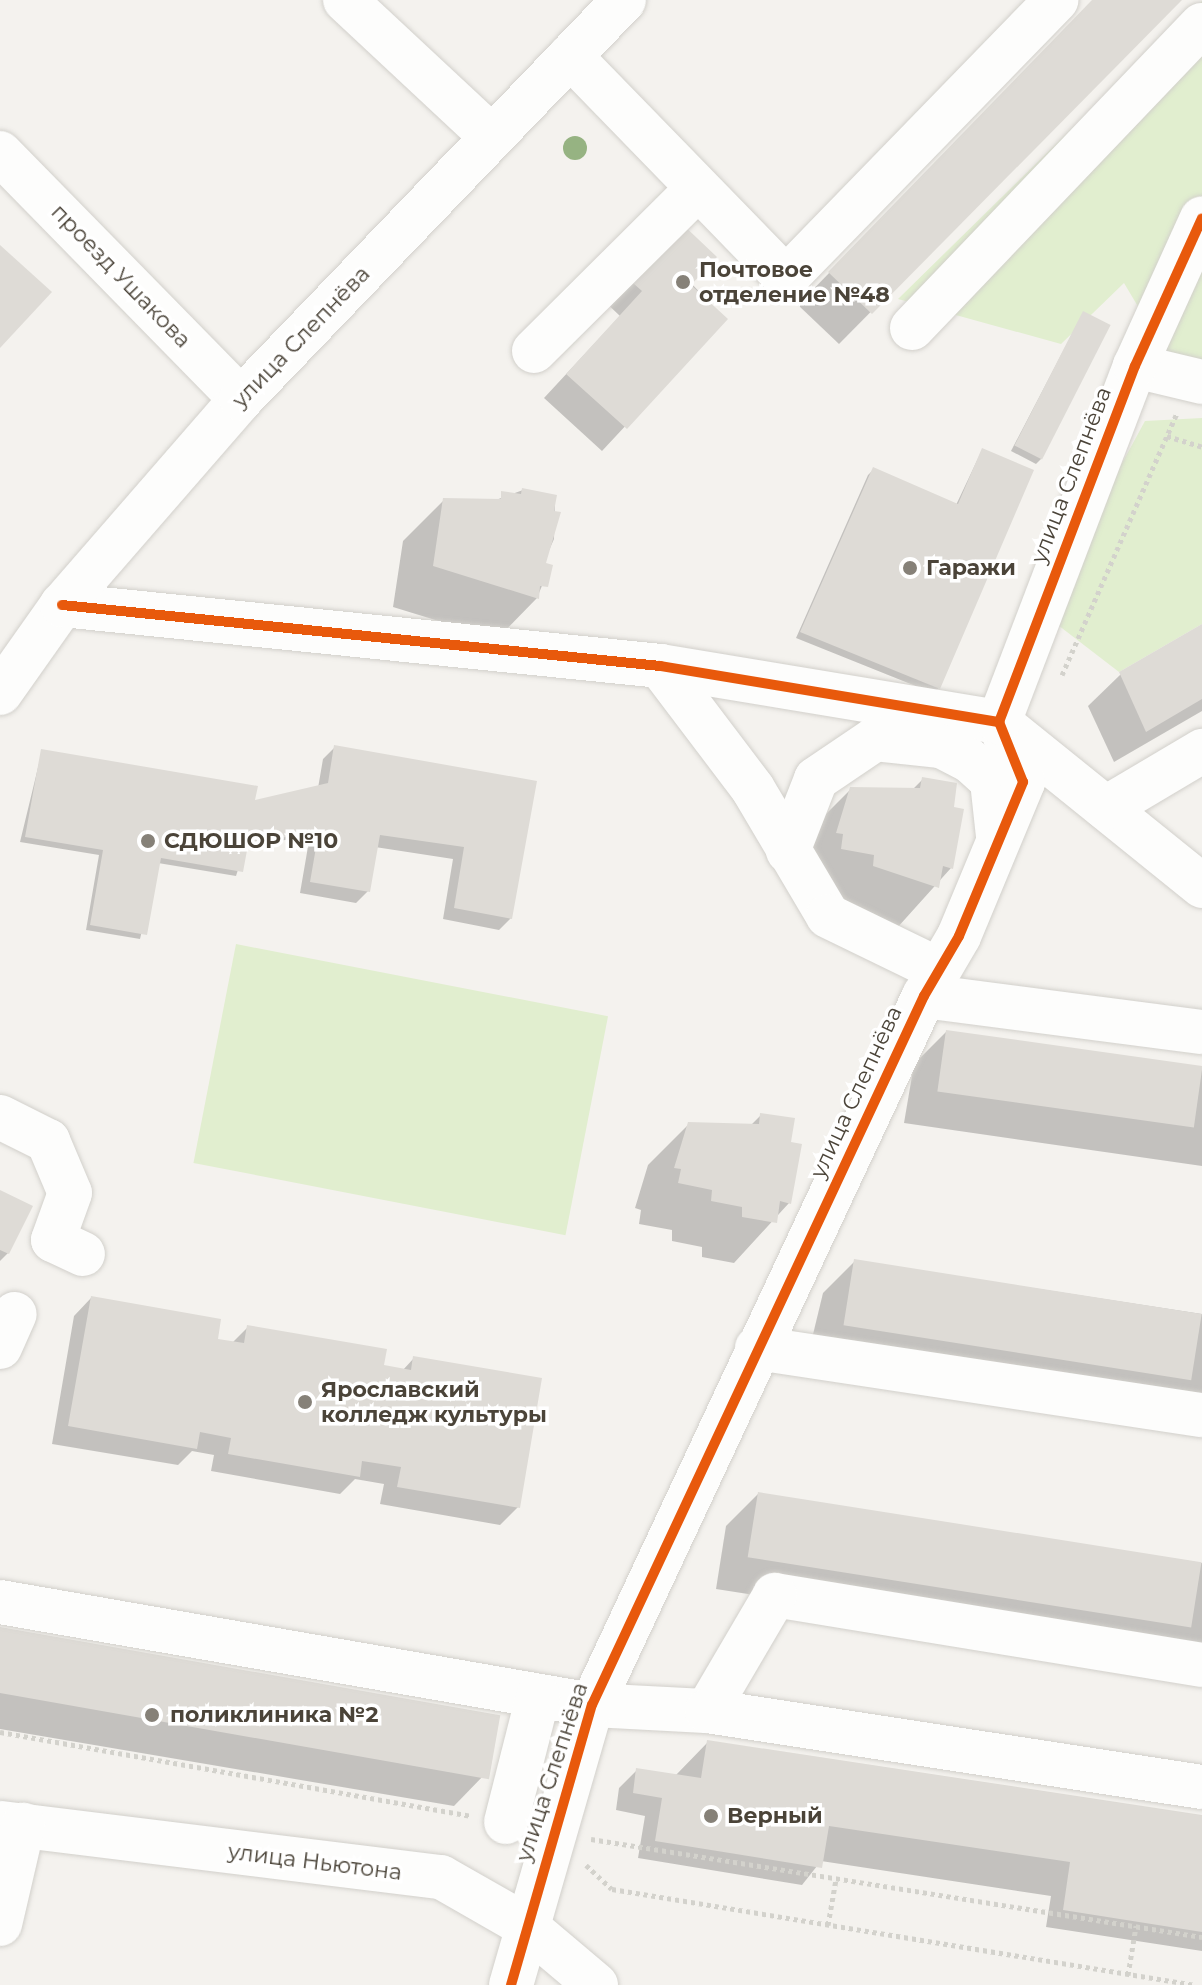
<!DOCTYPE html>
<meta charset="utf-8">
<style>
body{margin:0}
#map{position:relative;width:1202px;height:1985px;overflow:hidden;background:#f4f2ee;font-family:Montserrat,sans-serif}
div>[style]{position:absolute}
[style*='--x']{left:calc(var(--x)*1px);top:calc(var(--y)*1px);width:calc(var(--w)*1px);rotate:calc(var(--a)*1deg)}
.green>*{inset:0;background:#e1eecf;transform-origin:0 0}
.shadow>*{inset:0;background:#0003}
.building>*{inset:0;background:#dedbd6;transform-origin:0 0}
.path>*{height:5px;margin-top:-2.5px;transform-origin:0;background:repeating-linear-gradient(90deg,#d3d2cc 0 4px,transparent 0 8px)}
.roads{filter:drop-shadow(0 0 2px #d2d0cb) drop-shadow(0 0 2px #d2d0cb)}
.minor>*{height:44px;margin:-22px;padding:0 22px;transform-origin:22px;border-radius:22px;background:#fdfdfc}
.cycleway>*{height:10px;margin:-5px;padding:0 5px;transform-origin:5px;border-radius:5px;background:#e8590c}
.trees>*{width:24px;height:24px;margin:-12px;border-radius:50%;background:#96b382}
.dots>*{width:22px;height:22px;translate:-50% -50%;box-sizing:border-box;border:4px solid #fff;border-radius:50%}
span{translate:-50% -50%;white-space:nowrap;text-align:center;line-height:1.15;-webkit-text-stroke:7px #fff;paint-order:stroke}
.poi-label{font-size:22px;color:#4b4439;font-weight:700}
.left{translate:0 -50%;text-align:left}
.street-label{font-size:22px;color:#4b4439}
</style>
<div id="map">
<div class="green">
<i style="clip-path:polygon(1202px 1px,1202px 388px,1168px 357px,1124px 283px,1061px 344px,898px 299px)"></i>
<i style="clip-path:polygon(1202px 418px,1202px 624px,1119px 672px,1041px 612px,1145px 421px)"></i>
<i style="left:236px;top:944px;width:379px;height:223px;rotate:11deg"></i>
</div>
<div class="shadow">
<i style="clip-path:polygon(1094px 0,1179px 0,839px 344px,798px 305px)"></i>
<i style="clip-path:polygon(655px 245px,725px 319px,602px 451px,544px 398px,620px 316px,603px 300px)"></i>
<i style="clip-path:polygon(1083px 313px,1041px 459px,1036px 464px,1011px 451px)"></i>
<i style="clip-path:polygon(982px 450px,939px 688px,933px 693px,796px 638px,868px 475px,873px 470px,956px 505px)"></i>
<i style="clip-path:polygon(523px 490px,555px 497px,554px 539px,543px 564px,550px 566px,537px 598px,497px 639px,393px 607px,403px 541px,444px 500px,493px 501px)"></i>
<i style="clip-path:polygon(1202px 626px,1202px 711px,1114px 762px,1088px 706px,1121px 674px)"></i>
<i style="clip-path:polygon(335px 747px,534px 782px,511px 918px,499px 930px,443px 919px,453px 859px,375px 847px,368px 891px,356px 903px,300px 893px,310px 835px,245px 848px,236px 876px,158px 863px,140px 939px,86px 930px,99px 855px,20px 842px,42px 751px,253px 802px,318px 788px,323px 759px)"></i>
<i style="clip-path:polygon(923px 779px,951px 809px,951px 868px,897px 928px,801px 889px,810px 830px,851px 789px,912px 790px)"></i>
<i style="clip-path:polygon(946px 1032px,1202px 1068px,1202px 1166px,904px 1123px,914px 1064px)"></i>
<i style="clip-path:polygon(761px 1115px,789px 1144px,789px 1203px,734px 1263px,702px 1257px,702px 1247px,672px 1241px,672px 1230px,639px 1224px,641px 1210px,635px 1208px,648px 1165px,689px 1124px,750px 1126px)"></i>
<i style="clip-path:polygon(0 1192px,8px 1253px,0 1261px)"></i>
<i style="clip-path:polygon(855px 1261px,1202px 1314px,1202px 1414px,808px 1355px,823px 1293px)"></i>
<i style="clip-path:polygon(91px 1298px,216px 1340px,232px 1343px,248px 1327px,382px 1367px,402px 1371px,414px 1358px,518px 1507px,500px 1525px,380px 1504px,384px 1484px,355px 1479px,340px 1494px,211px 1471px,214px 1455px,192px 1451px,178px 1465px,52px 1444px,74px 1316px)"></i>
<i style="clip-path:polygon(758px 1494px,1202px 1563px,1202px 1664px,716px 1589px,726px 1526px)"></i>
<i style="clip-path:polygon(0 1629px,486px 1773px,454px 1806px,0 1729px)"></i>
<i style="clip-path:polygon(708px 1742px,1202px 1817px,1202px 1951px,1046px 1927px,1051px 1896px,821px 1861px,802px 1885px,638px 1858px,645px 1816px,616px 1810px,619px 1788px,637px 1770px,675px 1776px)"></i>
</div>
<div class="building">
<i style="clip-path:polygon(1092px 0,1182px 0,872px 314px,828px 272px)"></i>
<i style="clip-path:polygon(678px 220px,717px 257px,691px 285px,728px 319px,627px 429px,566px 374px,642px 291px,625px 276px)"></i>
<i style="clip-path:polygon(0 245px,52px 292px,0 348px)"></i>
<i style="left:1083px;top:311px;width:31px;height:151px;rotate:27deg"></i>
<i style="clip-path:polygon(982px 448px,1034px 470px,940px 689px,800px 632px,873px 467px,958px 504px)"></i>
<i style="clip-path:polygon(522px 488px,557px 495px,554px 511px,561px 512px,546px 563px,553px 565px,548px 587px,540px 586px,539px 599px,433px 566px,443px 498px,501px 499px,501px 491px,521px 494px)"></i>
<i style="clip-path:polygon(1202px 624px,1202px 699px,1146px 732px,1119px 672px)"></i>
<i style="clip-path:polygon(334px 745px,537px 781px,512px 919px,454px 908px,464px 847px,380px 835px,370px 892px,310px 882px,319px 830px,248px 845px,243px 872px,161px 858px,147px 935px,90px 925px,103px 850px,25px 837px,41px 749px,258px 786px,255px 800px,328px 783px)"></i>
<i style="clip-path:polygon(922px 777px,957px 783px,954px 807px,964px 809px,953px 869px,943px 866px,939px 888px,873px 866px,874px 855px,841px 849px,843px 834px,836px 833px,850px 787px,920px 788px)"></i>
<i style="left:946px;top:1030px;width:259px;height:62px;rotate:8deg"></i>
<i style="clip-path:polygon(760px 1113px,795px 1118px,791px 1142px,802px 1144px,791px 1204px,780px 1201px,777px 1223px,742px 1217px,742px 1207px,711px 1201px,712px 1190px,678px 1183px,681px 1169px,674px 1168px,688px 1122px,759px 1124px)"></i>
<i style="clip-path:polygon(0 1190px,33px 1206px,9px 1254px,0 1250px)"></i>
<i style="left:854px;top:1259px;width:352px;height:67px;rotate:9deg"></i>
<i style="clip-path:polygon(91px 1296px,221px 1319px,218px 1339px,244px 1343px,247px 1325px,387px 1349px,384px 1365px,411px 1370px,413px 1356px,542px 1378px,520px 1508px,397px 1487px,401px 1467px,362px 1461px,360px 1477px,228px 1454px,231px 1438px,200px 1432px,197px 1449px,68px 1426px)"></i>
<i style="left:758px;top:1492px;width:449px;height:66px;rotate:9deg"></i>
<i style="left:0;top:1627px;width:508px;height:65px;rotate:10deg"></i>
<i style="clip-path:polygon(707px 1740px,1202px 1815px,1202px 1932px,1063px 1910px,1070px 1862px,829px 1826px,822px 1868px,655px 1841px,662px 1798px,633px 1793px,636px 1768px,701px 1778px)"></i>
</div>
<div class="path">
<i style="--x:1167;--y:436;--w:37;--a:17"></i>
<i style="--x:1062;--y:675;--w:286;--a:-66.3"></i>
<i style="--x:0;--y:1732;--w:479;--a:10.1"></i>
<i style="--x:591;--y:1839;--w:619;--a:9.11"></i>
<i style="--x:586;--y:1865;--w:35;--a:43"></i>
<i style="--x:612;--y:1889;--w:591;--a:9.35"></i>
<i style="--x:828;--y:1925;--w:47;--a:-80.1"></i>
<i style="--x:1128;--y:1975;--w:50;--a:-80.7"></i>
</div>
<div class="roads">
<div class="minor">
<i style="--x:345;--y:0;--w:201;--a:43"></i>
<i style="--x:570;--y:56;--w:310;--a:45.8"></i>
<i style="--x:786;--y:278;--w:388;--a:-45.8"></i>
<i style="--x:0;--y:153;--w:344;--a:45.6"></i>
<i style="--x:912;--y:328;--w:419;--a:-46.3"></i>
<i style="--x:534;--y:351;--w:230;--a:-44.8"></i>
<i style="--x:1135;--y:366;--w:69;--a:13.4"></i>
<i style="--x:62;--y:605;--w:601;--a:5.82"></i>
<i style="--x:660;--y:666;--w:344;--a:9.4"></i>
<i style="--x:999;--y:722;--w:261;--a:38.9"></i>
<i style="--x:660;--y:666;--w:154;--a:52.9"></i>
<i style="--x:753;--y:789;--w:147;--a:59.4"></i>
<i style="--x:828;--y:916;--w:123;--a:25.9"></i>
<i style="--x:0;--y:693;--w:108;--a:-54.8"></i>
<i style="--x:62;--y:605;--w:273;--a:-49"></i>
<i style="--x:241;--y:399;--w:553;--a:-46.17"></i>
<i style="--x:1106;--y:808;--w:112;--a:-30.7"></i>
<i style="--x:788;--y:851;--w:77;--a:-68.7"></i>
<i style="--x:816;--y:779;--w:71;--a:-34.1"></i>
<i style="--x:875;--y:739;--w:66;--a:6.1"></i>
<i style="--x:941;--y:746;--w:31;--a:27"></i>
<i style="--x:969;--y:760;--w:31;--a:42"></i>
<i style="--x:992;--y:781;--w:55;--a:83.8"></i>
<i style="--x:924;--y:996;--w:280;--a:7.4"></i>
<i style="--x:0;--y:1117;--w:54;--a:26.6"></i>
<i style="--x:48;--y:1141;--w:56;--a:67.1"></i>
<i style="--x:70;--y:1193;--w:50;--a:109.9"></i>
<i style="--x:53;--y:1240;--w:33;--a:25"></i>
<i style="--x:0;--y:1347;--w:36;--a:-66"></i>
<i style="--x:757;--y:1348;--w:450;--a:8.6"></i>
<i style="--x:0;--y:1602;--w:601;--a:9.87"></i>
<i style="--x:592;--y:1705;--w:115;--a:3"></i>
<i style="--x:1202;--y:1665;--w:433;--a:-170.7"></i>
<i style="--x:775;--y:1595;--w:134;--a:120.4"></i>
<i style="--x:707;--y:1711;--w:501;--a:8.73"></i>
<i style="--x:506;--y:1822;--w:130;--a:-75.7"></i>
<i style="--x:0;--y:1823;--w:444;--a:7"></i>
<i style="--x:441;--y:1877;--w:97;--a:29.7"></i>
<i style="--x:525;--y:1925;--w:93;--a:40.2"></i>
<i style="--x:0;--y:1924;--w:102;--a:-76.9"></i>
<i style="--x:511;--y:1985;--w:291;--a:-73.9"></i>
<i style="--x:592;--y:1705;--w:783;--a:-64.91"></i>
<i style="--x:924;--y:996;--w:69;--a:-59.7"></i>
<i style="--x:959;--y:936;--w:167;--a:-67.4"></i>
<i style="--x:1023;--y:782;--w:65;--a:-111.8"></i>
<i style="--x:999;--y:722;--w:381;--a:-69.1"></i>
<i style="--x:1135;--y:366;--w:162;--a:-65.6"></i>
</div>
</div>
<div class="cycleway">
<i style="--x:62;--y:605;--w:601;--a:5.82"></i>
<i style="--x:660;--y:666;--w:344;--a:9.4"></i>
<i style="--x:511;--y:1985;--w:291;--a:-73.9"></i>
<i style="--x:592;--y:1705;--w:783;--a:-64.91"></i>
<i style="--x:924;--y:996;--w:69;--a:-59.7"></i>
<i style="--x:959;--y:936;--w:167;--a:-67.4"></i>
<i style="--x:1023;--y:782;--w:65;--a:-111.8"></i>
<i style="--x:999;--y:722;--w:381;--a:-69.1"></i>
<i style="--x:1135;--y:366;--w:162;--a:-65.6"></i>
</div>
<div class="trees">
<i style="left:575px;top:148px"></i>
</div>
<div class="dots">
<i style="left:683px;top:282px;background:#868178"></i>
<i style="left:910px;top:568px;background:#868178"></i>
<i style="left:148px;top:841px;background:#868178"></i>
<i style="left:305px;top:1402px;background:#868178"></i>
<i style="left:152px;top:1715px;background:#868178"></i>
<i style="left:711px;top:1816px;background:#868178"></i>
</div>
<div class="poi-label">
<span class="left" style="left:699px;top:282px">Почтовое<br>отделение №48</span>
<span class="left" style="left:926px;top:568px">Гаражи</span>
<span class="left" style="left:164px;top:841px">СДЮШОР №10</span>
<span class="left" style="left:321px;top:1402px">Ярославский<br>колледж культуры</span>
<span class="left" style="left:170px;top:1715px">поликлиника №2</span>
<span class="left" style="left:727px;top:1816px">Верный</span>
</div>
<div class="street-label">
<span style="left:121px;top:276px;rotate:46deg">проезд Ушакова</span>
<span style="left:301px;top:337px;rotate:-46deg">улица Слепнёва</span>
<span style="left:1071px;top:475px;rotate:-69deg">улица Слепнёва</span>
<span style="left:856px;top:1092px;rotate:-65deg">улица Слепнёва</span>
<span style="left:552px;top:1772px;rotate:-72deg">улица Слепнёва</span>
<span style="left:315px;top:1862px;rotate:7deg">улица Ньютона</span>
</div>
</div>
